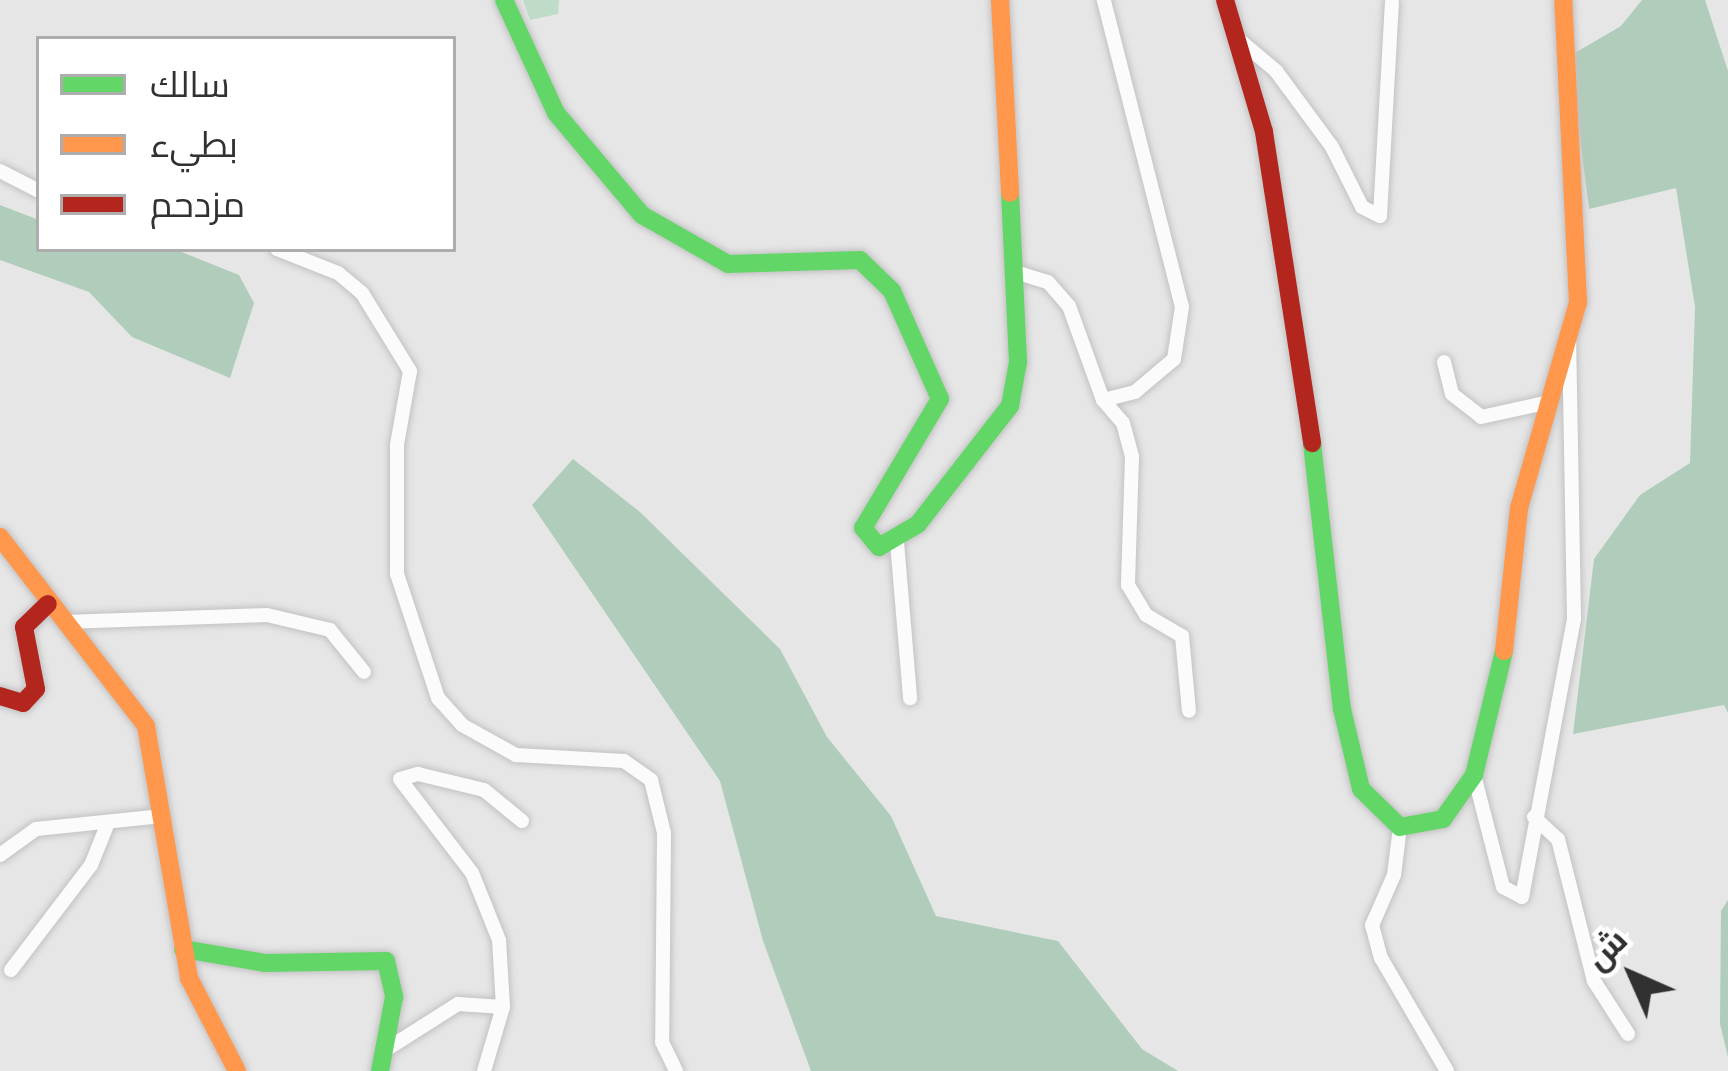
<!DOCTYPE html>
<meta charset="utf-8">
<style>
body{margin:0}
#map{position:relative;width:1728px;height:1071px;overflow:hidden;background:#e7e6e7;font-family:Karla,Cairo,sans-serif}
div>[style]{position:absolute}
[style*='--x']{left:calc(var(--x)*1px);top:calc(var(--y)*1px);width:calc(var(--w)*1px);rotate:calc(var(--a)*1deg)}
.green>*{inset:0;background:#bfdcc9}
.forest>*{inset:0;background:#afcdba}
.roads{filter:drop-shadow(0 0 3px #c3c2c3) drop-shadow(0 0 3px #c3c2c3)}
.street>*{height:14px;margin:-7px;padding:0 7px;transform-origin:7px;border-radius:7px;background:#fbfbfb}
.fast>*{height:18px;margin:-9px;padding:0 9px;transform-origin:9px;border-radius:9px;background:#63d668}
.slow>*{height:18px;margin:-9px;padding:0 9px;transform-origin:9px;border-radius:9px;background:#ff974d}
.jam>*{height:18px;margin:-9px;padding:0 9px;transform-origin:9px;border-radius:9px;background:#b3261e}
span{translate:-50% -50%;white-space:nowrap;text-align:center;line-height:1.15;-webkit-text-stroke:12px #fff;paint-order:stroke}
.legend{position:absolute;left:36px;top:36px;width:420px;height:216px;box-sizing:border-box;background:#fff;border:3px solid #adadad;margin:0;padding:15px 21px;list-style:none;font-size:36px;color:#323132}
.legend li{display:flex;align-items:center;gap:24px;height:60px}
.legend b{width:60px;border:3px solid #adadad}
.north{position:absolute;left:1572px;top:915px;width:120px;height:120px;-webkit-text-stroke:9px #fff;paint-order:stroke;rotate:315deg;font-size:33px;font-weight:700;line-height:48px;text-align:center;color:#323132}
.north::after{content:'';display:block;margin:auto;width:42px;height:54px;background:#323132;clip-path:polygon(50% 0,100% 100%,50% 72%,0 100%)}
</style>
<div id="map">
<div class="green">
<i style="clip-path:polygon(523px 0,559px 0,558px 14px,530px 20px)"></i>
</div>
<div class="forest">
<i style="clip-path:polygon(1642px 0,1705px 0,1728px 71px,1728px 713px,1724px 705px,1573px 734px,1594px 559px,1640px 495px,1690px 463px,1695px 307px,1676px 188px,1589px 209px,1580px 139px,1573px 54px,1621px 26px)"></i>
<i style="clip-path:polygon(0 205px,39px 220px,39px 249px,174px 249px,239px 275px,254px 303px,230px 378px,132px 337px,89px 292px,0 260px)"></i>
<i style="clip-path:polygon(573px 459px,640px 512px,780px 649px,827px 737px,891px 816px,936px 916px,1058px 941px,1142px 1049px,1178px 1071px,811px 1071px,763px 941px,720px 781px,532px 505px)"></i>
<i style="clip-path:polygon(1728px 900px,1728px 1057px,1720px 1024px,1721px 911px)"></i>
</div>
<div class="roads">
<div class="street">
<i style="--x:1237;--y:38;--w:51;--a:40.2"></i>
<i style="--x:1276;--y:71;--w:94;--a:53.6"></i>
<i style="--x:1332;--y:147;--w:67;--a:63.4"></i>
<i style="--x:1362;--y:207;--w:20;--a:27"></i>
<i style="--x:1380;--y:216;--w:214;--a:-86.8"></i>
<i style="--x:0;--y:171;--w:44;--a:27.1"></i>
<i style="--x:277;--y:249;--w:66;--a:21.5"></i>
<i style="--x:338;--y:273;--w:31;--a:40"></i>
<i style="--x:362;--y:293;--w:92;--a:58.4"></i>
<i style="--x:410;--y:371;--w:75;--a:100"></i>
<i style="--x:397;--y:445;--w:129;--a:90"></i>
<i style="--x:397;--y:574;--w:131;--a:71.7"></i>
<i style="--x:438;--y:698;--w:36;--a:48"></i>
<i style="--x:462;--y:725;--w:62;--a:29.1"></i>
<i style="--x:516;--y:755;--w:108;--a:3.2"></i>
<i style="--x:624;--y:761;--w:33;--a:35"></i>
<i style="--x:651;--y:780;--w:55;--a:76.2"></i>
<i style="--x:664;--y:833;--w:209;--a:90.5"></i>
<i style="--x:662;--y:1042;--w:32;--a:64"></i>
<i style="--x:1015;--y:272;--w:34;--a:17"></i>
<i style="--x:1048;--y:282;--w:32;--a:49"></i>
<i style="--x:1069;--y:306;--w:100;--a:70.1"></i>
<i style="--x:1103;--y:400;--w:30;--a:49"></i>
<i style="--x:1123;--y:423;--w:34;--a:75"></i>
<i style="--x:1132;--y:456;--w:129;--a:91.8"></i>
<i style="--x:1128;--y:585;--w:35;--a:59"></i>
<i style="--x:1146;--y:615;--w:42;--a:30.3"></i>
<i style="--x:1182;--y:636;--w:75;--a:84.7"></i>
<i style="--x:1444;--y:362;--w:33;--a:76"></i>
<i style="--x:1452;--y:394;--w:37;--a:38"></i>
<i style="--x:1481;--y:417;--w:66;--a:-12.3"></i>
<i style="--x:1103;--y:400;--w:33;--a:-14"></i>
<i style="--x:1135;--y:392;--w:51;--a:-40.2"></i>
<i style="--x:1174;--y:359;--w:53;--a:-81.3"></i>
<i style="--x:1182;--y:307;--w:317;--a:-104.3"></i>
<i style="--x:897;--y:542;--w:157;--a:85.2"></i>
<i style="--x:64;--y:622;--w:203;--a:-2"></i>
<i style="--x:267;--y:615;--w:65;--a:13.4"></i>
<i style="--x:330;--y:630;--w:54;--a:51"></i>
<i style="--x:1474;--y:775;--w:116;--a:75.5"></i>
<i style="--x:1503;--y:887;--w:21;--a:28"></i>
<i style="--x:1522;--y:897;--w:283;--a:-79.4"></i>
<i style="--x:1574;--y:619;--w:278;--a:-91"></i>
<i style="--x:1534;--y:817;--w:33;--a:43"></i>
<i style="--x:1558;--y:839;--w:146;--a:75.8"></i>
<i style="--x:1594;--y:981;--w:63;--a:57.3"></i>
<i style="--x:1400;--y:827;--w:48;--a:97.1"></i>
<i style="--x:1394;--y:875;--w:55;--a:113.7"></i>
<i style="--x:1372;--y:925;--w:34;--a:75"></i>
<i style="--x:1381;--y:958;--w:131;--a:59.7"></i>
<i style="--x:0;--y:855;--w:44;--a:-35.8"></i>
<i style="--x:36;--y:829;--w:127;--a:-5.9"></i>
<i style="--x:11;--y:970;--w:132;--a:-52.7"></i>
<i style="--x:91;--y:865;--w:40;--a:-68"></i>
<i style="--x:387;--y:1049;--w:84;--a:-32.4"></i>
<i style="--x:458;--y:1004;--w:45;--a:3.8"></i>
<i style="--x:484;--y:1071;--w:67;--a:-73.5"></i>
<i style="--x:503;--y:1007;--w:67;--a:-93.4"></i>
<i style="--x:499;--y:940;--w:72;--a:-111.9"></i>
<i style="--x:472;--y:873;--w:118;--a:-127.5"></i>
<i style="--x:400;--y:779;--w:19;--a:-16"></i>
<i style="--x:418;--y:774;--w:68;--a:13.6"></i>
<i style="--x:484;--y:790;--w:49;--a:39.2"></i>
</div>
<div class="fast">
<i style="--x:504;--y:0;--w:124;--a:65.3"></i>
<i style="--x:556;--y:113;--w:133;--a:49.9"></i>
<i style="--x:642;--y:215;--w:99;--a:29.7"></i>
<i style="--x:728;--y:264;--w:132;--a:-1.7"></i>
<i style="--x:860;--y:260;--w:45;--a:44.1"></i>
<i style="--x:892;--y:291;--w:118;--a:66"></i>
<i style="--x:940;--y:399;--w:150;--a:120.8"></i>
<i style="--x:863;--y:528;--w:25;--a:50"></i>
<i style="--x:879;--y:547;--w:45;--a:-30.5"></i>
<i style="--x:918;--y:524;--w:150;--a:-52.1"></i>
<i style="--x:1010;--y:406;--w:45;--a:-79.7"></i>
<i style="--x:1018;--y:362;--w:169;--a:-92.7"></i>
<i style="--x:1312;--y:443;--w:268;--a:83.6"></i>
<i style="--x:1342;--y:709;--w:82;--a:76.6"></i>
<i style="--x:1361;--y:789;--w:54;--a:44.3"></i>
<i style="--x:1400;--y:827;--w:44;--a:-10.5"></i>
<i style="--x:1443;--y:819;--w:54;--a:-54.8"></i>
<i style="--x:1474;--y:775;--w:128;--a:-76.4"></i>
<i style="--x:183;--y:949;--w:83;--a:9.7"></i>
<i style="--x:265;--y:963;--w:121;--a:-0.9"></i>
<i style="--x:386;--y:961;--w:37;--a:77"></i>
<i style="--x:394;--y:997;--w:75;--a:100.7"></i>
</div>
<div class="slow">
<i style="--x:1000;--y:0;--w:193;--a:87"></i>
<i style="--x:0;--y:537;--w:239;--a:52.3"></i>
<i style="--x:146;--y:726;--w:256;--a:80.3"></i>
<i style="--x:189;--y:978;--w:105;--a:62.7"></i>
<i style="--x:1504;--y:651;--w:144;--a:-84"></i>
<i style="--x:1519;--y:508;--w:214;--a:-74"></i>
<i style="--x:1578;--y:302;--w:302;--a:-92.8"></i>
</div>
<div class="jam">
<i style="--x:1225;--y:0;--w:138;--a:73.5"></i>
<i style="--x:1264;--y:132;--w:315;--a:81.2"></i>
<i style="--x:0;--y:696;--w:24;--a:17"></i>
<i style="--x:23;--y:703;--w:19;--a:-47"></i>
<i style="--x:36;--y:689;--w:63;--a:-101"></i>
<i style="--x:24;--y:627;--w:33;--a:-44"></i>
</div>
</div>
<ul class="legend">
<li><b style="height:15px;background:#63d668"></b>سالك</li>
<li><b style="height:15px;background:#ff974d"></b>بطيء</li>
<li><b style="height:15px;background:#b3261e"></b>مزدحم</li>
</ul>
<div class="north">ش</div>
</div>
